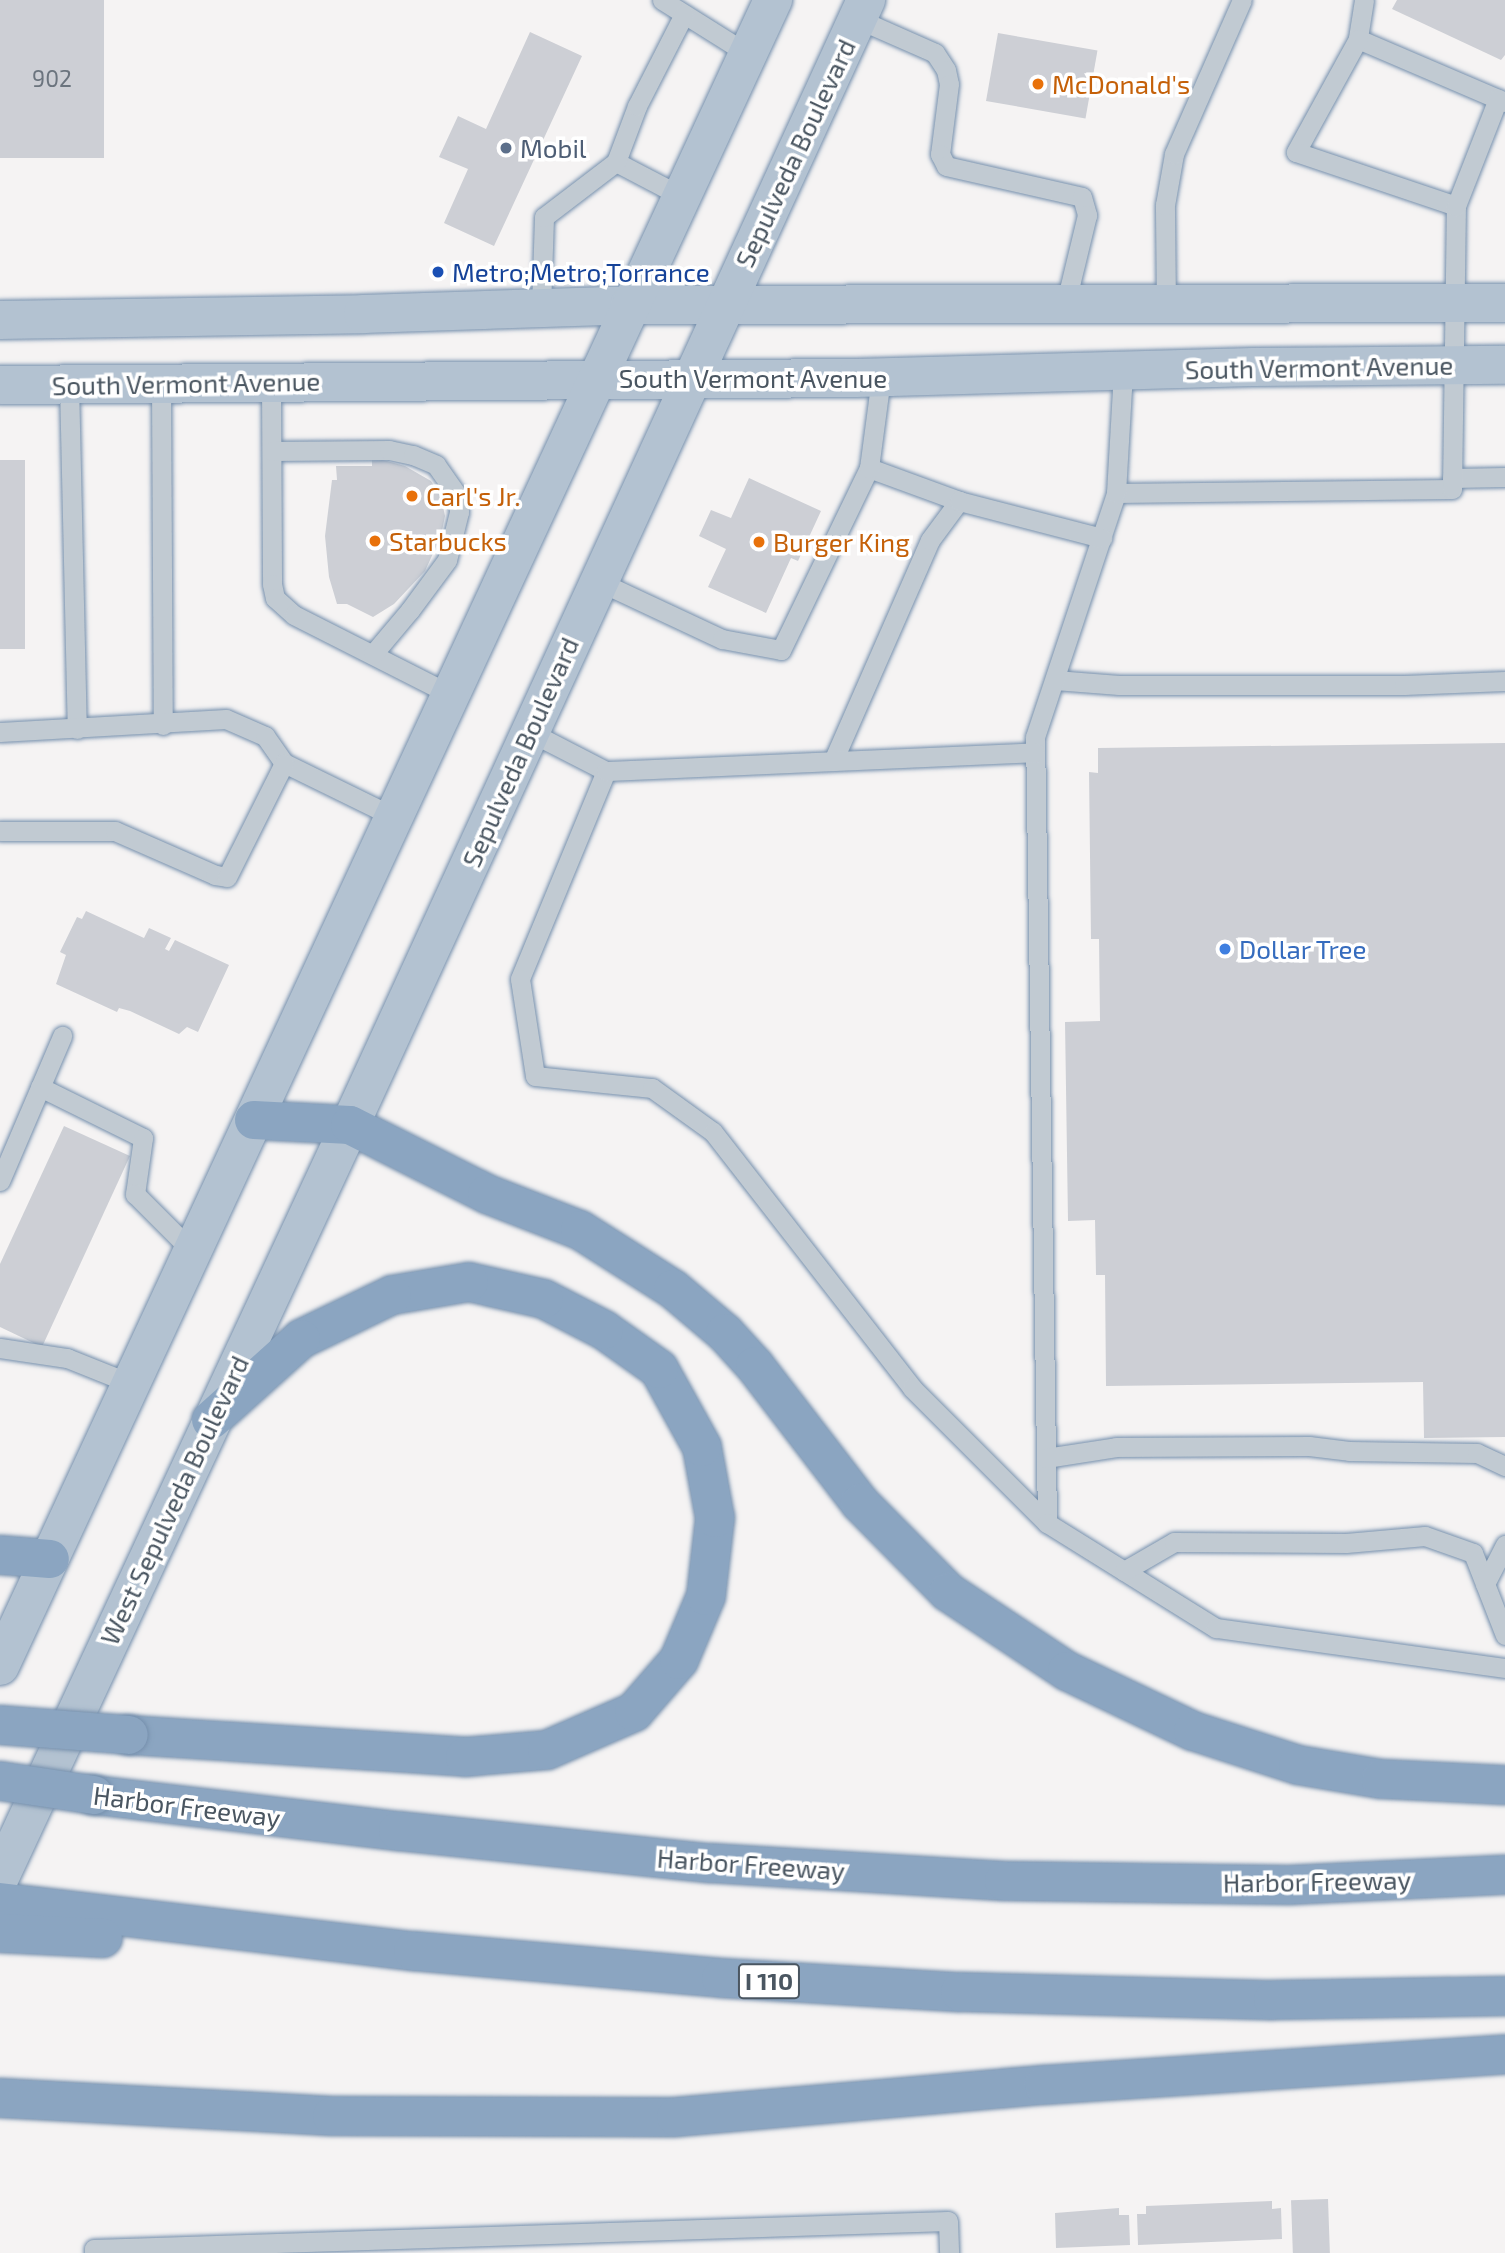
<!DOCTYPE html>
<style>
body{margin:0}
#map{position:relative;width:1505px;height:2253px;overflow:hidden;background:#f5f3f3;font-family:"Exo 2",sans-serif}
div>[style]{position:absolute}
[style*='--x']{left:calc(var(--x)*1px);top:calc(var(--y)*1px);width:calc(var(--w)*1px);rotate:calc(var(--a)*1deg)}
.building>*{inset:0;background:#cdcfd5;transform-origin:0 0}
.roads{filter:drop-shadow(0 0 2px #7690ad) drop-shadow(0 0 2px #7690ad)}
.service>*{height:19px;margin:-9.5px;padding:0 9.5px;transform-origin:9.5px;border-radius:9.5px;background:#c1cad2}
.primary>*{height:38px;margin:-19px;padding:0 19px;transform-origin:19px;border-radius:19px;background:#b3c2d1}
.motorway>*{height:38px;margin:-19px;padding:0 19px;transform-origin:19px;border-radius:19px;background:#8ba5c1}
.bridges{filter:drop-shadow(0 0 2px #7690ad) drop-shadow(0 0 2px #7690ad)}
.motorway-bridge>*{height:38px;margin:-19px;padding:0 19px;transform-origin:19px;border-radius:19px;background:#8ba5c1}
.dots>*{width:19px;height:19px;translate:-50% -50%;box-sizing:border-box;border:4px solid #fff;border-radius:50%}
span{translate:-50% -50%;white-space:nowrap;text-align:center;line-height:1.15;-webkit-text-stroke:7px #fff;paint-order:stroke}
.number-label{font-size:23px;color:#6b747e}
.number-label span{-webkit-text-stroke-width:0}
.shield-label span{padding:2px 5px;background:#fff;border:2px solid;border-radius:5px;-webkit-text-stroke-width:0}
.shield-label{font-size:24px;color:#4a5661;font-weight:700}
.food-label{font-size:26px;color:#c56008}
.left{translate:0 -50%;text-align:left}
.service-label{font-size:26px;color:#4e5e75}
.street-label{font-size:26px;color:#4a5661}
.transit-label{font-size:26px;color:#164399}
.shop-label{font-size:26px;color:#366cbe}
</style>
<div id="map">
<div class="building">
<i style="left:0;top:0;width:104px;height:158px"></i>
<i style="clip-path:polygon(1397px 0,1505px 0,1505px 55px,1501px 60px,1392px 9px)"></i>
<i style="clip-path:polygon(530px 32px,582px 56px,494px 246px,444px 223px,468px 169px,439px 157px,458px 116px,486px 129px)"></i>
<i style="left:998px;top:33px;width:101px;height:69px;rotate:10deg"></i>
<i style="clip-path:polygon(372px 457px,405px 466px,431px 481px,441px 497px,445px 516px,441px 536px,425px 571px,394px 604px,373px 617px,347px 604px,337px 604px,329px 577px,325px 536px,332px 480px,337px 480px,336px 466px,372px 466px)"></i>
<i style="left:0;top:460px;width:25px;height:189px"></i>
<i style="clip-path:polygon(749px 478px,821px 511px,798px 561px,791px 558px,766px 613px,708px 587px,726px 549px,699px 536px,711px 510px,731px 518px)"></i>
<i style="clip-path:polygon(1505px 743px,1505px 1437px,1424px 1438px,1423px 1382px,1106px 1386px,1105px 1275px,1096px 1275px,1095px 1220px,1068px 1221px,1065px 1022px,1100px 1021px,1099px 939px,1091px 939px,1089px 772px,1098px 773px,1098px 748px)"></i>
<i style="clip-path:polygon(86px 911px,144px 938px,149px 928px,171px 938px,165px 949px,169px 951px,175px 940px,229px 965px,198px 1032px,187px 1027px,179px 1034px,130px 1011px,119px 1008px,117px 1012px,56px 984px,66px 955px,60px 952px,77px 917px,82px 919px)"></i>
<i style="clip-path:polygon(64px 1126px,130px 1156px,42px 1347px,0 1327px,0 1264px)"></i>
<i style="left:1328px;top:2199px;width:54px;height:37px;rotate:88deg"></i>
<i style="clip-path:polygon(1272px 2201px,1272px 2209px,1281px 2208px,1282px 2239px,1138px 2245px,1137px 2214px,1146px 2214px,1146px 2206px)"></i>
<i style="clip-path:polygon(1119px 2208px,1119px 2215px,1129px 2215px,1130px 2245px,1056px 2248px,1055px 2213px)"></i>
</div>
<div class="roads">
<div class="service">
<i style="--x:662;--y:0;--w:102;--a:32.1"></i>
<i style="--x:1364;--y:0;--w:39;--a:99"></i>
<i style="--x:1358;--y:39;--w:160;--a:23.2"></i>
<i style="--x:858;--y:19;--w:84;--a:23.8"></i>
<i style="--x:935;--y:53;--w:20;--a:57"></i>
<i style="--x:946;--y:70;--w:14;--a:78"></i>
<i style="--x:949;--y:84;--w:71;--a:97.3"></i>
<i style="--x:940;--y:154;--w:13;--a:63"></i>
<i style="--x:946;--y:166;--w:139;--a:12.8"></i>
<i style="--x:1082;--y:197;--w:19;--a:74"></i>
<i style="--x:1087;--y:215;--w:94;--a:103.6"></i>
<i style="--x:1358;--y:39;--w:129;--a:118.8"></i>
<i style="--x:1296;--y:152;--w:169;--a:18.6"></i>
<i style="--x:616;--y:162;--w:73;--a:27.6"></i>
<i style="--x:1166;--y:306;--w:101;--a:-90.6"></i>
<i style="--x:1165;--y:205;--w:52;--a:-80"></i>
<i style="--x:1174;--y:154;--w:168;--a:-66.2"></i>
<i style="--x:541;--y:308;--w:91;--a:-88.1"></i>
<i style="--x:544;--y:217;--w:91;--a:-37.4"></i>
<i style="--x:616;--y:162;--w:60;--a:-69.4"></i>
<i style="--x:637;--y:106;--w:103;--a:-62.9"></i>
<i style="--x:271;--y:382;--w:202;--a:89.7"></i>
<i style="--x:272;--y:584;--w:14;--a:78"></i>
<i style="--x:275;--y:598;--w:25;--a:42"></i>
<i style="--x:294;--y:615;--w:175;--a:26.9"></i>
<i style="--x:161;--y:383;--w:342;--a:89.7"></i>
<i style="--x:69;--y:384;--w:345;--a:88.7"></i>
<i style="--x:272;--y:451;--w:117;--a:-0.5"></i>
<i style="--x:389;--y:450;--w:25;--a:12"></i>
<i style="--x:413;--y:455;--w:25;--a:23"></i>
<i style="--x:436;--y:465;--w:37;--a:55"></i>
<i style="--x:457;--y:495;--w:17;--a:83"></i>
<i style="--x:459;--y:512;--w:49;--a:104"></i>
<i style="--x:447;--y:560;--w:62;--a:126.5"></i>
<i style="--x:410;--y:610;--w:57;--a:130.1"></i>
<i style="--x:869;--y:468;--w:96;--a:20.1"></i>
<i style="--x:1452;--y:478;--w:53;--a:-1.1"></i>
<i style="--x:1116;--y:493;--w:336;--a:-0.7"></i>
<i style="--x:1452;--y:489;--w:283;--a:-89.2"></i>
<i style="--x:1456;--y:206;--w:115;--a:-68.6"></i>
<i style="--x:598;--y:581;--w:137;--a:25.1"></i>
<i style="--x:722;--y:639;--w:60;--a:10.6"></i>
<i style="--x:781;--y:650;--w:202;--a:-64.2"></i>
<i style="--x:869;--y:468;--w:91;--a:-82.4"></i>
<i style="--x:1055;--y:680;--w:64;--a:4.5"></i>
<i style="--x:1119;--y:685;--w:285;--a:0"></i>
<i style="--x:1404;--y:685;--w:101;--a:-2.3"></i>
<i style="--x:0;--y:732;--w:226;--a:-3.3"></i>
<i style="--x:226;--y:719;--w:43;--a:23.6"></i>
<i style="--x:265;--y:736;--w:33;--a:55"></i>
<i style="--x:284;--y:763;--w:123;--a:26.1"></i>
<i style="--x:530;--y:732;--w:85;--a:27.2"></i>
<i style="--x:606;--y:771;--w:225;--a:112.5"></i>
<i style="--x:520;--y:979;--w:98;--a:81.2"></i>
<i style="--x:535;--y:1076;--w:118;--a:5.9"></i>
<i style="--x:652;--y:1088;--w:75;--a:35.8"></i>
<i style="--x:713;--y:1132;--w:324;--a:52.1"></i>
<i style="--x:912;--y:1388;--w:191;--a:45"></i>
<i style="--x:1047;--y:1523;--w:786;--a:-90.87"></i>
<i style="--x:1035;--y:737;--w:257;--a:-71.6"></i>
<i style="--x:1116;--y:493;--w:123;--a:-86.7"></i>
<i style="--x:833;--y:761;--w:241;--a:-66.3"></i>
<i style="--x:930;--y:540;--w:49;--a:-53.4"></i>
<i style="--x:959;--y:501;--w:148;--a:14.5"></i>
<i style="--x:606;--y:771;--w:429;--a:-2.5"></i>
<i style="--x:0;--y:831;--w:115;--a:0"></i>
<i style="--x:115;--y:831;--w:109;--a:23.7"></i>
<i style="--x:215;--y:875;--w:12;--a:9"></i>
<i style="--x:227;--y:877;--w:127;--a:-63.4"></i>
<i style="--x:40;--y:1087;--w:115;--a:26.3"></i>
<i style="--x:143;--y:1138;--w:57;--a:98.1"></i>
<i style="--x:135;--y:1194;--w:82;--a:45"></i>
<i style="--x:0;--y:1181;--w:158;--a:-66.8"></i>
<i style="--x:0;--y:1348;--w:68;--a:8.5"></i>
<i style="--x:67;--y:1358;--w:70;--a:21.8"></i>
<i style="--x:1046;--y:1458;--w:71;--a:-8.9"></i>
<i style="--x:1116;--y:1447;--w:193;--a:-0.3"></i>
<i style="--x:1309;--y:1446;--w:40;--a:7.1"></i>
<i style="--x:1349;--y:1451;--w:128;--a:0.9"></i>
<i style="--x:1477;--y:1453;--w:31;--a:25"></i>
<i style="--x:1047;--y:1523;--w:199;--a:31.9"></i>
<i style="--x:1216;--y:1628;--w:292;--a:7.9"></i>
<i style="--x:1124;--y:1571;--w:58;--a:-30.1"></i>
<i style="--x:1174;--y:1542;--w:172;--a:0.3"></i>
<i style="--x:1346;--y:1543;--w:79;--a:-5.1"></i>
<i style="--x:1425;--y:1536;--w:51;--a:19.5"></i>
<i style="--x:1473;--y:1553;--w:88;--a:68.7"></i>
<i style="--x:1485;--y:1584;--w:44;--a:-62.9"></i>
<i style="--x:94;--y:2253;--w:4;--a:-90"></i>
<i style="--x:94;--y:2249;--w:854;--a:-1.88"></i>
<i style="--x:948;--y:2221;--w:32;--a:88"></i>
</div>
<div class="primary">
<i style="--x:0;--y:320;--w:363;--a:-0.9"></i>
<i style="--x:363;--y:314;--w:267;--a:-1.9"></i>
<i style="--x:630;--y:305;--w:875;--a:-0.13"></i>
<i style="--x:0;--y:385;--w:856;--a:-0.47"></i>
<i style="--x:856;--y:378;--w:397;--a:-1.6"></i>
<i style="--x:1253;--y:367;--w:252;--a:-0.5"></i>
<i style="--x:0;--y:1666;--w:1837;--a:-65.11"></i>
<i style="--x:0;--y:1877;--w:829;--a:-65.04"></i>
<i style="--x:350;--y:1125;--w:1238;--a:-65.36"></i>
</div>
<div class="motorway">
<i style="--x:254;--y:1120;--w:96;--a:3"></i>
<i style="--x:350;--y:1125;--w:153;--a:26.7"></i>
<i style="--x:487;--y:1194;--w:100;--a:21.2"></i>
<i style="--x:580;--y:1230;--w:110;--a:32.4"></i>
<i style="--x:673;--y:1289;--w:68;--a:40.2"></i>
<i style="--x:725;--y:1333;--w:45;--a:47.7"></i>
<i style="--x:755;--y:1366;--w:173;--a:52.5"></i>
<i style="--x:860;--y:1503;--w:125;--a:45.3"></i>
<i style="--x:948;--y:1592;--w:143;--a:33.6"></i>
<i style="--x:1067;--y:1671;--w:140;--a:25.5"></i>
<i style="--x:1193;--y:1731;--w:110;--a:17.9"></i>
<i style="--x:1298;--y:1765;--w:84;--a:9.6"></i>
<i style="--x:1381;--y:1779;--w:124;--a:2.8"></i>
<i style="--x:0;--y:1555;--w:50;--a:4.6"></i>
<i style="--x:129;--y:1735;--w:337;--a:3.7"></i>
<i style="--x:465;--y:1757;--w:82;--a:-4.9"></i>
<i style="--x:547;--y:1750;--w:95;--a:-23.6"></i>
<i style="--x:634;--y:1712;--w:69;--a:-49.1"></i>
<i style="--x:679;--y:1660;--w:69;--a:-67.1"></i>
<i style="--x:706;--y:1596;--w:79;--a:-83.4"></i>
<i style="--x:715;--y:1518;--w:72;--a:-100.4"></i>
<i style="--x:702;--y:1447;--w:89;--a:-118.9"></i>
<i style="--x:659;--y:1369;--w:67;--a:-144.7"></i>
<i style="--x:604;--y:1330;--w:68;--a:-152.7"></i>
<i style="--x:544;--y:1299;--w:77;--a:-167.2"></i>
<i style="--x:469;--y:1282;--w:78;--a:170.4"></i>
<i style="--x:392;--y:1295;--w:101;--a:154.2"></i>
<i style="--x:301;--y:1339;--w:121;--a:138"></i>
<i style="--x:94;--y:1795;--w:306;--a:6.8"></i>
<i style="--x:398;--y:1831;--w:314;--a:5.9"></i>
<i style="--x:710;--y:1863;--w:295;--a:3.5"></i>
<i style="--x:1004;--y:1881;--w:285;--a:0.8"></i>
<i style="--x:1289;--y:1885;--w:216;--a:-2.7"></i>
<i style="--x:0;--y:1902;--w:416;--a:6.8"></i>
<i style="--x:413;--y:1951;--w:309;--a:5"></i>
<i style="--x:721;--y:1978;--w:239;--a:3.4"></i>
<i style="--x:960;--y:1992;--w:313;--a:1.5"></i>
<i style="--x:1273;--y:2000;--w:232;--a:-1"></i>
<i style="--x:0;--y:1933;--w:103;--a:2.8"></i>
<i style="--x:0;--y:2098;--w:332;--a:3.1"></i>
<i style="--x:332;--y:2116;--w:344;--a:0.2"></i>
<i style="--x:676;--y:2117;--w:369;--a:-5"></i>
<i style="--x:1044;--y:2085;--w:462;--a:-3.8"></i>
</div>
</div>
<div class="bridges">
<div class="motorway-bridge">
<i style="--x:0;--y:1725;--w:129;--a:4.4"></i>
<i style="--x:0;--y:1781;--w:95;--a:8.5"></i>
</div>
</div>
<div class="dots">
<i style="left:1038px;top:84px;background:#e8710a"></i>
<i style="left:506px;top:148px;background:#5c6f8a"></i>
<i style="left:438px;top:272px;background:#1a4fb4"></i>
<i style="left:412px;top:496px;background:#e8710a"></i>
<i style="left:375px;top:541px;background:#e8710a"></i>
<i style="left:759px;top:542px;background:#e8710a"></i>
<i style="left:1225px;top:949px;background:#3f7fe0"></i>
</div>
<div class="number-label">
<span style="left:52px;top:78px">902</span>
</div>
<div class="shield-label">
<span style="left:769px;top:1981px">I 110</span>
</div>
<div class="food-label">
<span class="left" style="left:1052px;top:84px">McDonald's</span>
<span class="left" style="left:426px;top:496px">Carl's Jr.</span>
<span class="left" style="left:389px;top:541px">Starbucks</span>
<span class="left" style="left:773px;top:542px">Burger King</span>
</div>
<div class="service-label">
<span class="left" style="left:520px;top:148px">Mobil</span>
</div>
<div class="street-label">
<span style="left:795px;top:153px;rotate:-65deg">Sepulveda Boulevard</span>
<span style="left:1319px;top:367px;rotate:-1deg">South Vermont Avenue</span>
<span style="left:753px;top:378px">South Vermont Avenue</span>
<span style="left:186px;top:383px;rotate:-1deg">South Vermont Avenue</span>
<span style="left:520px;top:752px;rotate:-66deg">Sepulveda Boulevard</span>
<span style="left:174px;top:1500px;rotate:-65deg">West Sepulveda Boulevard</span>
<span style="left:187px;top:1806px;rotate:7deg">Harbor Freeway</span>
<span style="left:751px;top:1864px;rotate:4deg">Harbor Freeway</span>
<span style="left:1317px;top:1881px;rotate:-1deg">Harbor Freeway</span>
</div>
<div class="transit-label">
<span class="left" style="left:452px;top:272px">Metro;Metro;Torrance</span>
</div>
<div class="shop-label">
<span class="left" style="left:1239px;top:949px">Dollar Tree</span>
</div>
</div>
